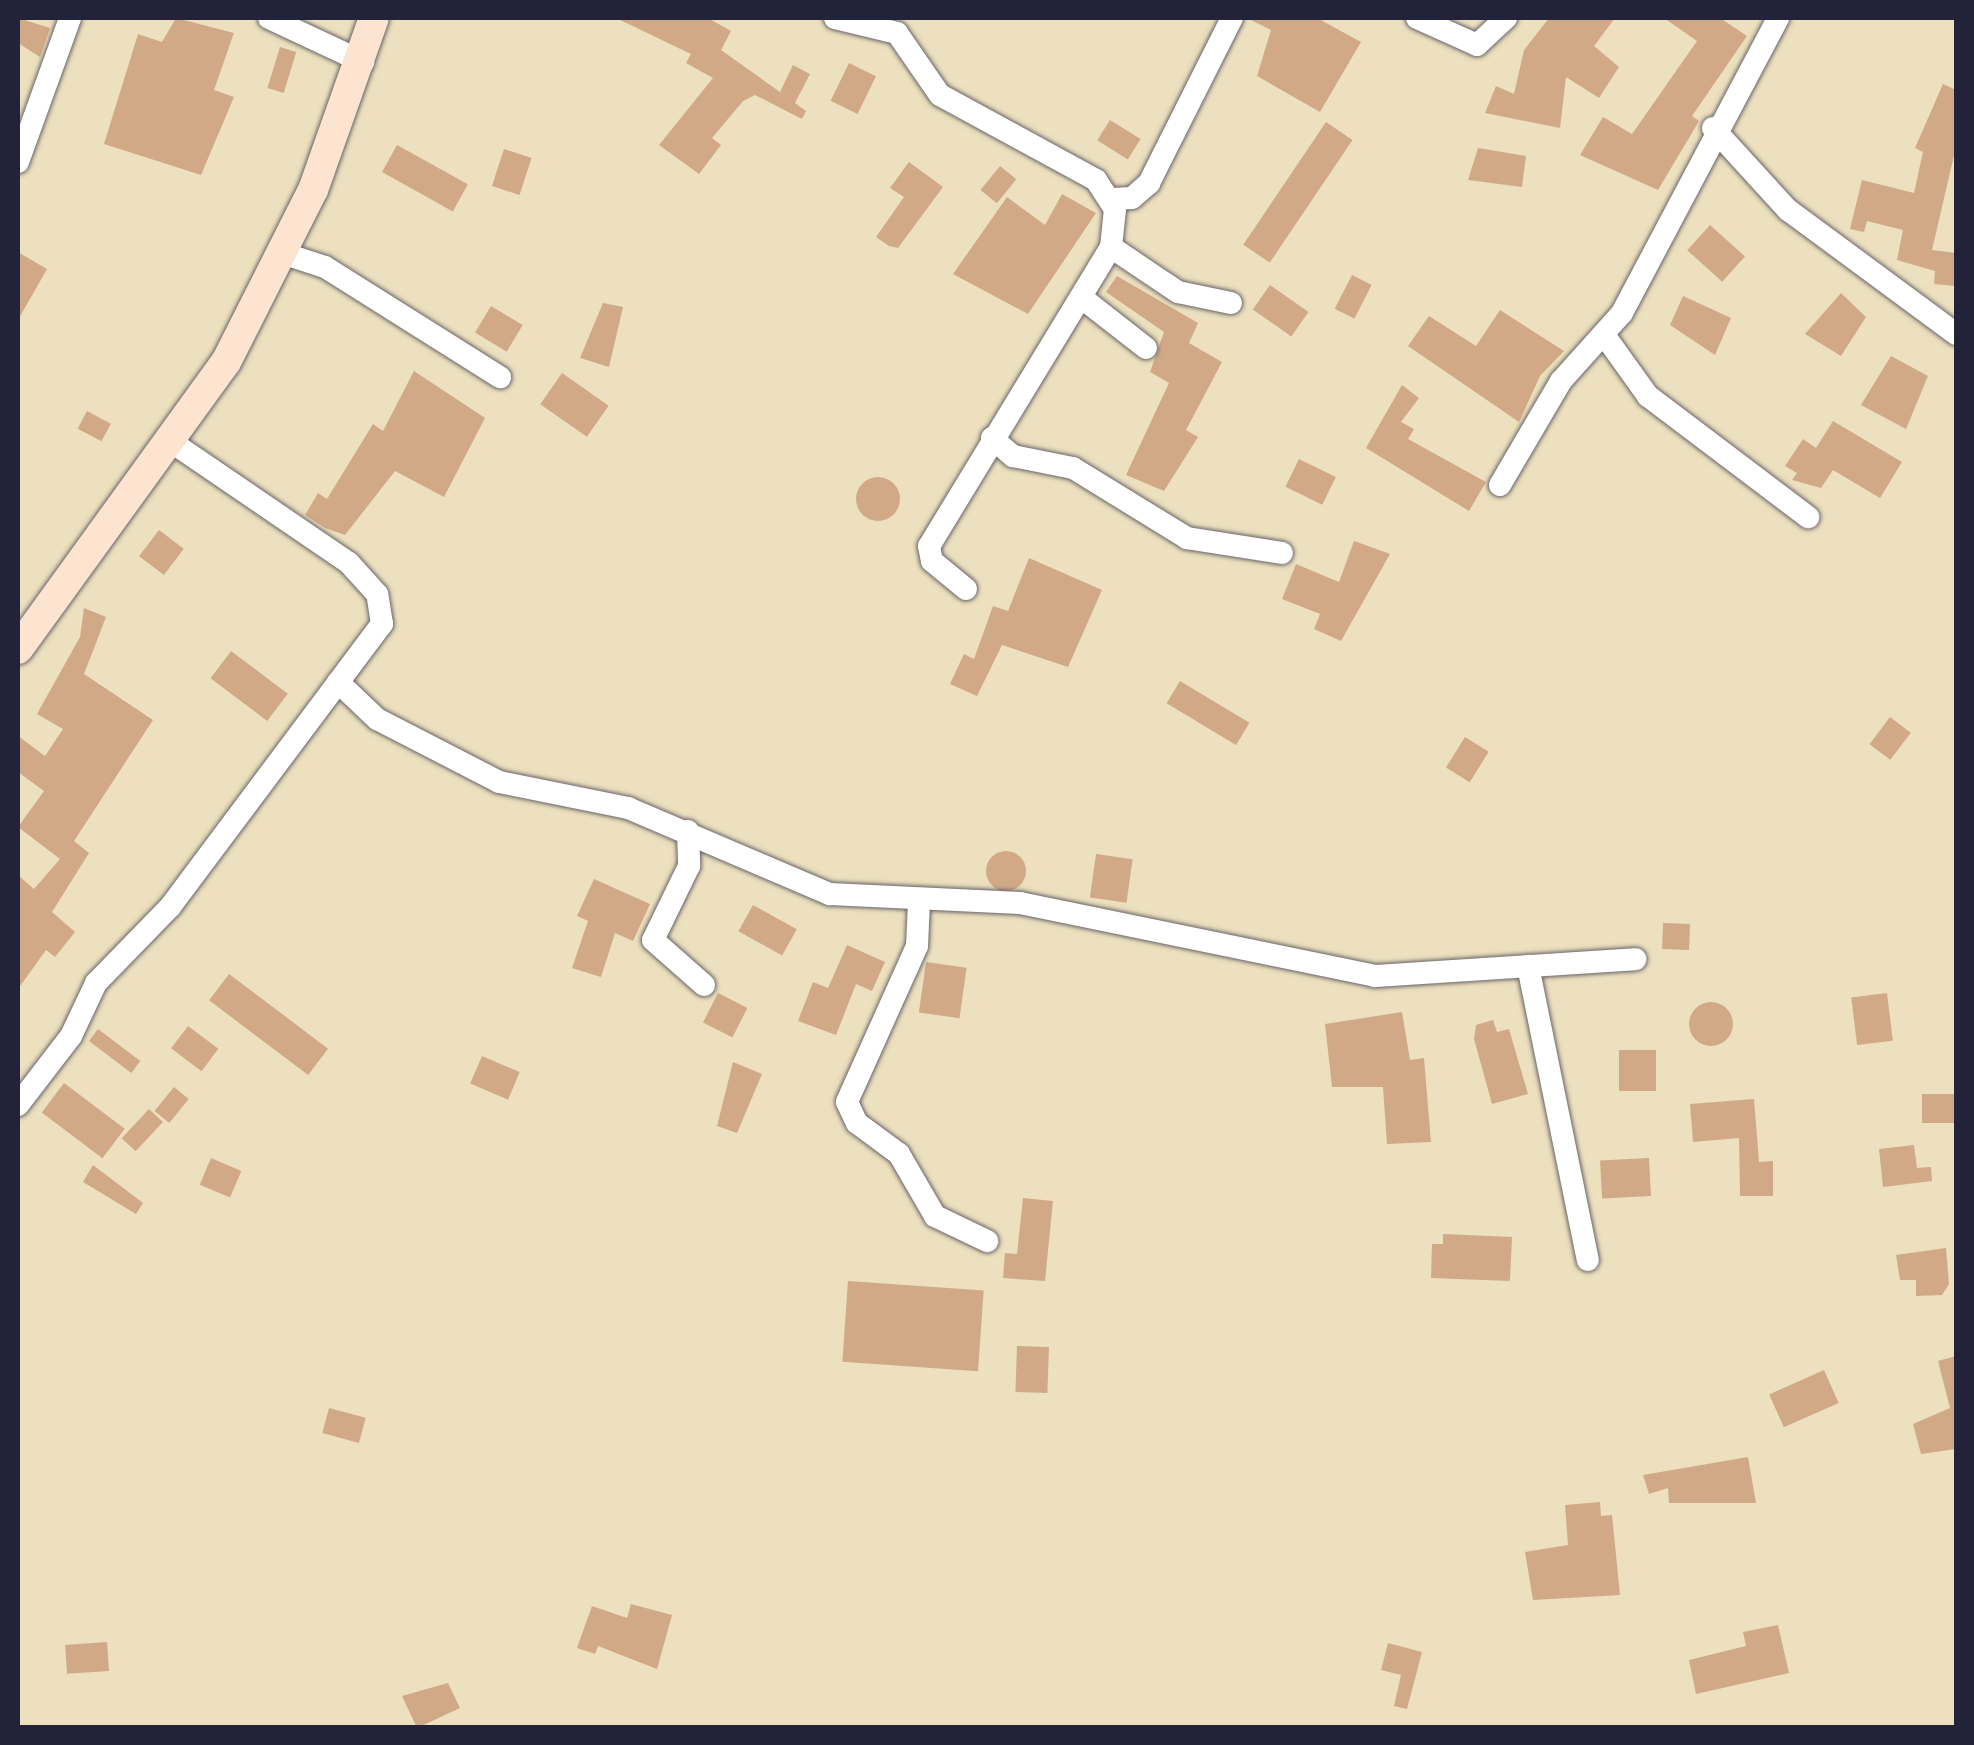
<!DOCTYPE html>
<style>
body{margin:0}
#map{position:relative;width:1974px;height:1745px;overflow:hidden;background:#ece0be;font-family:"Gochi Hand",sans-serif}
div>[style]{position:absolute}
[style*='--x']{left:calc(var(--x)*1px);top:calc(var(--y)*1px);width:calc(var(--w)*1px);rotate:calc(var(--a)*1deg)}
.building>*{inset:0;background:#d1a987;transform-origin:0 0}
.round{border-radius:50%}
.roads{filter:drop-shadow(0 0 2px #696469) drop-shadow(0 0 2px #696469)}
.minor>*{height:22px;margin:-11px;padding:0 11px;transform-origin:11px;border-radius:11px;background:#fff}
.secondary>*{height:30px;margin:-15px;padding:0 15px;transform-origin:15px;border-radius:15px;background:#fde4d1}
span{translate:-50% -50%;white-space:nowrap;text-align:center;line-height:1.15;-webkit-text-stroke:10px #f7f3e8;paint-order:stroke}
.frame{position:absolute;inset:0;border:20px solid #22223b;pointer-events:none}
</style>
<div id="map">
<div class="building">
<i style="clip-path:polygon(18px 18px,50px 28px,40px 57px,18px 43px)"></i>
<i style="clip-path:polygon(176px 18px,234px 33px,214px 90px,234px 97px,201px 175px,104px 144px,138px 34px,162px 42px)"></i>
<i style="clip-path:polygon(616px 18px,708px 18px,731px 31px,721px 50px,780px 92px,793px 65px,810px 74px,795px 103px,806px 111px,802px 119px,755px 95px,743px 101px,712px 138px,721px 145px,699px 174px,659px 145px,713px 78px,686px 63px,691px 54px)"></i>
<i style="clip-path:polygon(1247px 18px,1317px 18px,1361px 42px,1320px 112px,1257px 76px,1271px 30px)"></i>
<i style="clip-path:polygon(1549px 18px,1615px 18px,1594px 46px,1619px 67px,1599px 98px,1566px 77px,1560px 128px,1485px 113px,1496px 86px,1514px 94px,1524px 50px)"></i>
<i style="clip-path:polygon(1664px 18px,1720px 18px,1747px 36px,1692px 116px,1699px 121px,1658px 190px,1580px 155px,1603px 117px,1632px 134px,1697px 41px)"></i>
<i style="left:280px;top:47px;width:17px;height:43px;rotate:17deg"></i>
<i style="left:849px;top:63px;width:30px;height:42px;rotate:26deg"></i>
<i style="clip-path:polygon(1943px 84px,1956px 90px,1956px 147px,1932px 250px,1956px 253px,1955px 286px,1934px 284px,1935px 271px,1897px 260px,1903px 230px,1867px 221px,1864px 232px,1850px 229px,1862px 180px,1914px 193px,1923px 152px,1915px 148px)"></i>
<i style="left:1110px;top:120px;width:36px;height:24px;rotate:32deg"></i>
<i style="left:1326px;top:122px;width:32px;height:148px;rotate:34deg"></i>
<i style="left:397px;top:145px;width:81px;height:31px;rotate:29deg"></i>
<i style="clip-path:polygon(1478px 148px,1526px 156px,1522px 187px,1468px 180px)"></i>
<i style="left:504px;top:149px;width:29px;height:39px;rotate:18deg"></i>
<i style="clip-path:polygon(909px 162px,943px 187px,898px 248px,889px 246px,876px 237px,904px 197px,890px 188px)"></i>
<i style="left:1000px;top:166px;width:21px;height:31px;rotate:39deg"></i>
<i style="clip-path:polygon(1062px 194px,1096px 213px,1028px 314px,953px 274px,1007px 197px,1045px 225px)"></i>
<i style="left:1710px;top:225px;width:47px;height:34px;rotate:42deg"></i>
<i style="clip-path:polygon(18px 252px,47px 269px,18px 320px)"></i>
<i style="left:1352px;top:275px;width:22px;height:38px;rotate:27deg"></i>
<i style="clip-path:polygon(1117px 276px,1198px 323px,1189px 343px,1222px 362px,1186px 430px,1198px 437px,1164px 491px,1126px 475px,1169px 383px,1150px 372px,1164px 332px,1106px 292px)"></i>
<i style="left:1270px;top:285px;width:47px;height:30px;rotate:35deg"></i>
<i style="clip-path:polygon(1841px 293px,1866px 317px,1841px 356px,1805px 334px)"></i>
<i style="clip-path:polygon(1683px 296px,1731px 318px,1715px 355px,1670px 325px)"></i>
<i style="clip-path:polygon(603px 303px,623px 307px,609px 367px,580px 358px)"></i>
<i style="left:491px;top:306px;width:37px;height:31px;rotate:31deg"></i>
<i style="clip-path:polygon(1500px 310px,1564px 351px,1540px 376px,1519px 422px,1408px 346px,1429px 316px,1476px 346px)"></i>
<i style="clip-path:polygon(1891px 356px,1928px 376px,1906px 429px,1861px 405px)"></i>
<i style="clip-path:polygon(414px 371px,485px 418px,444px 497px,395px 471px,345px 535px,325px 528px,305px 515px,318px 493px,327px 499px,373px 424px,383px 431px)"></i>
<i style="left:562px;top:373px;width:57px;height:38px;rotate:35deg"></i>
<i style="clip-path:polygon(1402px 385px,1419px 398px,1401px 422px,1414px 429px,1408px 439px,1486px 482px,1469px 511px,1366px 448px)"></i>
<i style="left:87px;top:411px;width:27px;height:20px;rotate:28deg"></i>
<i style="clip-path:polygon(1833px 421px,1902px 462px,1880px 498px,1833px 470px,1821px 488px,1792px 480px,1797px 473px,1785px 466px,1803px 439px,1816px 448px)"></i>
<i style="left:1299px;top:459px;width:41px;height:31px;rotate:26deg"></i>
<i class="round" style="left:856px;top:477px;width:44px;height:44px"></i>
<i style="left:159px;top:530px;width:31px;height:33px;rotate:37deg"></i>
<i style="clip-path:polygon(1354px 541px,1390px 554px,1341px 641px,1314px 629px,1320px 614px,1282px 599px,1296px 564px,1339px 582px)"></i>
<i style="clip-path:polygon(1029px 558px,1102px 590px,1068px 667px,1002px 645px,977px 696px,950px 684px,964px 654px,974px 659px,993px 606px,1008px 611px)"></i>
<i style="clip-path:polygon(84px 608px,106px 617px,84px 674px,153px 720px,74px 841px,89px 853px,52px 912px,75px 932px,55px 957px,46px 950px,18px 989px,18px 875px,34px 889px,60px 859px,18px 827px,44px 791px,18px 772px,18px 736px,45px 756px,63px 729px,37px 714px,80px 637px)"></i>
<i style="left:231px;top:651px;width:71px;height:34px;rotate:37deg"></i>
<i style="left:1180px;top:681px;width:81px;height:26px;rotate:31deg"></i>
<i style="left:1890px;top:717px;width:26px;height:34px;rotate:37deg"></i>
<i style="left:1465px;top:737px;width:28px;height:36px;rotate:32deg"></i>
<i class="round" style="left:986px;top:851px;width:40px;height:40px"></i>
<i style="left:1096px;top:854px;width:37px;height:44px;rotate:8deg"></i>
<i style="clip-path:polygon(594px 879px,650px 904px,633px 941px,615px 933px,601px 977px,572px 968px,588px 921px,577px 916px)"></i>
<i style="left:753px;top:905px;width:50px;height:30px;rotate:29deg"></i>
<i style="left:1663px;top:923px;width:27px;height:26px;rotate:2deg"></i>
<i style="clip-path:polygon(847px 945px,885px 962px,872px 991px,856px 984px,836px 1035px,798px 1021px,813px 982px,828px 988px)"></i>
<i style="left:926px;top:962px;width:41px;height:51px;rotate:8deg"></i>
<i style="left:229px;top:974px;width:124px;height:33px;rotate:37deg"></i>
<i style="left:718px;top:993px;width:33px;height:33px;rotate:27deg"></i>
<i style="left:1887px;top:993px;width:48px;height:36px;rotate:83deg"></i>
<i class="round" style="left:1689px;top:1002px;width:44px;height:44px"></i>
<i style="clip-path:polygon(1402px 1012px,1410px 1060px,1424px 1058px,1431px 1142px,1387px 1144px,1383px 1087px,1332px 1087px,1325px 1024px)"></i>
<i style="clip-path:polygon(1493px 1020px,1497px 1032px,1509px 1029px,1528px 1094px,1492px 1104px,1474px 1039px,1476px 1025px)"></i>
<i style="left:188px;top:1026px;width:38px;height:28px;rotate:37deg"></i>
<i style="left:98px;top:1029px;width:53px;height:15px;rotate:37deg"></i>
<i style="left:1619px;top:1050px;width:37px;height:41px"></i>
<i style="left:482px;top:1056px;width:41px;height:30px;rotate:23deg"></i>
<i style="clip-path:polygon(733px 1062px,762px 1074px,737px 1133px,717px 1126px)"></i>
<i style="left:64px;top:1083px;width:76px;height:37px;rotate:37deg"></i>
<i style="left:174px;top:1087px;width:19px;height:31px;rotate:39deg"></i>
<i style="left:1956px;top:1094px;width:29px;height:34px;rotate:90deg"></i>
<i style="clip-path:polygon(1754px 1099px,1759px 1162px,1773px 1161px,1773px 1196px,1740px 1196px,1739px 1138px,1693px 1142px,1690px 1104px)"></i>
<i style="left:149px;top:1109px;width:19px;height:40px;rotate:43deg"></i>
<i style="clip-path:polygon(1914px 1145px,1917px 1168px,1931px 1167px,1932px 1181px,1883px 1187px,1879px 1149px)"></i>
<i style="left:211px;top:1158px;width:33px;height:29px;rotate:23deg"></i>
<i style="left:1649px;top:1158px;width:38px;height:49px;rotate:87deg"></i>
<i style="clip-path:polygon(93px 1165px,143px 1203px,136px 1214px,83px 1182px)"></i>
<i style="clip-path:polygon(1023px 1198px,1053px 1201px,1045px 1281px,1003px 1278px,1005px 1253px,1017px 1254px)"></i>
<i style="clip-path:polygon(1443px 1234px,1512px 1237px,1510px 1281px,1431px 1278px,1432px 1244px,1443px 1244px)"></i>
<i style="clip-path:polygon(1946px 1248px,1949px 1284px,1942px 1295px,1916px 1296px,1916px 1280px,1900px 1280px,1896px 1255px)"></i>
<i style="left:848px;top:1281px;width:136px;height:81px;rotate:4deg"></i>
<i style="left:1017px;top:1346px;width:32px;height:46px;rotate:2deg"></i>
<i style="clip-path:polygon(1956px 1356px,1956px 1449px,1921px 1454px,1913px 1424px,1950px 1408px,1938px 1361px)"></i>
<i style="left:1824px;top:1370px;width:36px;height:60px;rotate:66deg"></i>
<i style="left:329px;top:1408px;width:38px;height:26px;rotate:15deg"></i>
<i style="clip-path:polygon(1748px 1457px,1756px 1503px,1669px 1503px,1668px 1488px,1649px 1494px,1643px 1475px)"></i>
<i style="clip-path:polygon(1600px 1502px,1601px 1516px,1612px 1515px,1620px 1595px,1533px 1600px,1525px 1552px,1568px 1545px,1565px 1505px)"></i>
<i style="clip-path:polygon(631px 1604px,672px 1615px,657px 1669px,598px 1646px,595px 1654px,577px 1648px,592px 1606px,627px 1618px)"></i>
<i style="clip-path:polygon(1778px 1625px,1789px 1673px,1696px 1694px,1689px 1660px,1746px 1646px,1743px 1632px)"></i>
<i style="left:107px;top:1642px;width:29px;height:42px;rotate:86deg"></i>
<i style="clip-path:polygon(1388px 1643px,1422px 1652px,1407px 1709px,1394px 1706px,1401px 1675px,1381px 1670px)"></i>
<i style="clip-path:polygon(448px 1683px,460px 1708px,417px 1728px,402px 1696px)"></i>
</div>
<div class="roads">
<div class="minor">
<i style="--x:269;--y:18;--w:104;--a:25.1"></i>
<i style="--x:835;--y:18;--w:64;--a:13.6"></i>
<i style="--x:897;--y:33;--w:75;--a:55.3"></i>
<i style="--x:940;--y:95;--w:178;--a:28.6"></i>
<i style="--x:1096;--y:180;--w:35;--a:57"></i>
<i style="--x:1115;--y:209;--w:38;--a:96"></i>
<i style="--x:1111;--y:247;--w:350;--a:121.3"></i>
<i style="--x:929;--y:546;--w:15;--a:79"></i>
<i style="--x:932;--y:561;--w:44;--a:39.5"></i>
<i style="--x:1417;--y:18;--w:66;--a:24.2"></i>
<i style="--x:1477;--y:45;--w:40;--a:-43"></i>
<i style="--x:1713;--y:128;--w:111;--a:47.6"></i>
<i style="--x:1788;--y:210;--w:209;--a:36.4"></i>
<i style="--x:18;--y:162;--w:153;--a:-70.1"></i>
<i style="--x:1112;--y:199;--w:20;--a:-3"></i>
<i style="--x:1132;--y:198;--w:23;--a:-41"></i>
<i style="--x:1149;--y:183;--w:185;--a:-63.3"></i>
<i style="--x:1111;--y:247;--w:81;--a:33.9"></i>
<i style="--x:1178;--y:292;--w:54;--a:11.7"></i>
<i style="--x:285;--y:254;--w:42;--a:18"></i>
<i style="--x:325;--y:267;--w:207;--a:32.2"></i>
<i style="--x:1082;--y:298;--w:81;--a:38"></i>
<i style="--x:1605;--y:336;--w:74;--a:54.4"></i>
<i style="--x:1648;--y:396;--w:201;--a:37.1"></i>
<i style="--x:992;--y:438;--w:28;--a:41"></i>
<i style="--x:1013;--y:456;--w:61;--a:11.3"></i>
<i style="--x:1073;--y:468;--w:134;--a:31.6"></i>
<i style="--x:1187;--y:538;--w:96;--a:9"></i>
<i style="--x:1500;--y:485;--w:121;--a:-59.6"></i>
<i style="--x:1561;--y:381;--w:91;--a:-48.1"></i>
<i style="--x:1622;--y:313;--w:334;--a:-62.1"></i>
<i style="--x:338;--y:682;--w:54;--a:43.5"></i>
<i style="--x:377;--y:719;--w:137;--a:27.3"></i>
<i style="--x:499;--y:782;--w:132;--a:11.4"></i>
<i style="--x:628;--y:808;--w:220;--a:23.1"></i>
<i style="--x:830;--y:894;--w:190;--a:2.7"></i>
<i style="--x:1020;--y:903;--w:362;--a:11.6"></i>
<i style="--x:1375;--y:976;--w:261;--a:-3.7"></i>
<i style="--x:688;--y:831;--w:35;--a:88"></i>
<i style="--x:689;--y:866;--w:82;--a:115.9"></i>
<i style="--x:653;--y:940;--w:68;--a:41.4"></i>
<i style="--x:919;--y:902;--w:44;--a:92.6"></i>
<i style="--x:917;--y:946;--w:171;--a:114.2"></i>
<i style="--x:847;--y:1102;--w:23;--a:65"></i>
<i style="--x:857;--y:1123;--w:52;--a:36.4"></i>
<i style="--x:899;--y:1154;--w:72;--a:59.9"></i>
<i style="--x:935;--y:1216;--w:58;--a:25.7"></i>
<i style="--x:1528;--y:966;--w:300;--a:78.5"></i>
<i style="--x:18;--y:1105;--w:87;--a:-52.5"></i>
<i style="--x:71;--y:1036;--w:59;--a:-64.7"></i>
<i style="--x:96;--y:983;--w:106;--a:-45.8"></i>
<i style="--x:170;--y:907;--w:354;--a:-53.2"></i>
<i style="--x:382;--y:624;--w:30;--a:-99"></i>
<i style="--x:377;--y:594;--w:42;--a:-132.1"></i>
<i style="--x:349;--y:563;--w:213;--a:-145.7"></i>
</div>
<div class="secondary">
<i style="--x:18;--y:649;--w:354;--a:-54.1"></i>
<i style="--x:226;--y:362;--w:193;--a:-63.2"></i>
<i style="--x:313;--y:190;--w:182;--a:-70.5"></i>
</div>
</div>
<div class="frame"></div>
</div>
